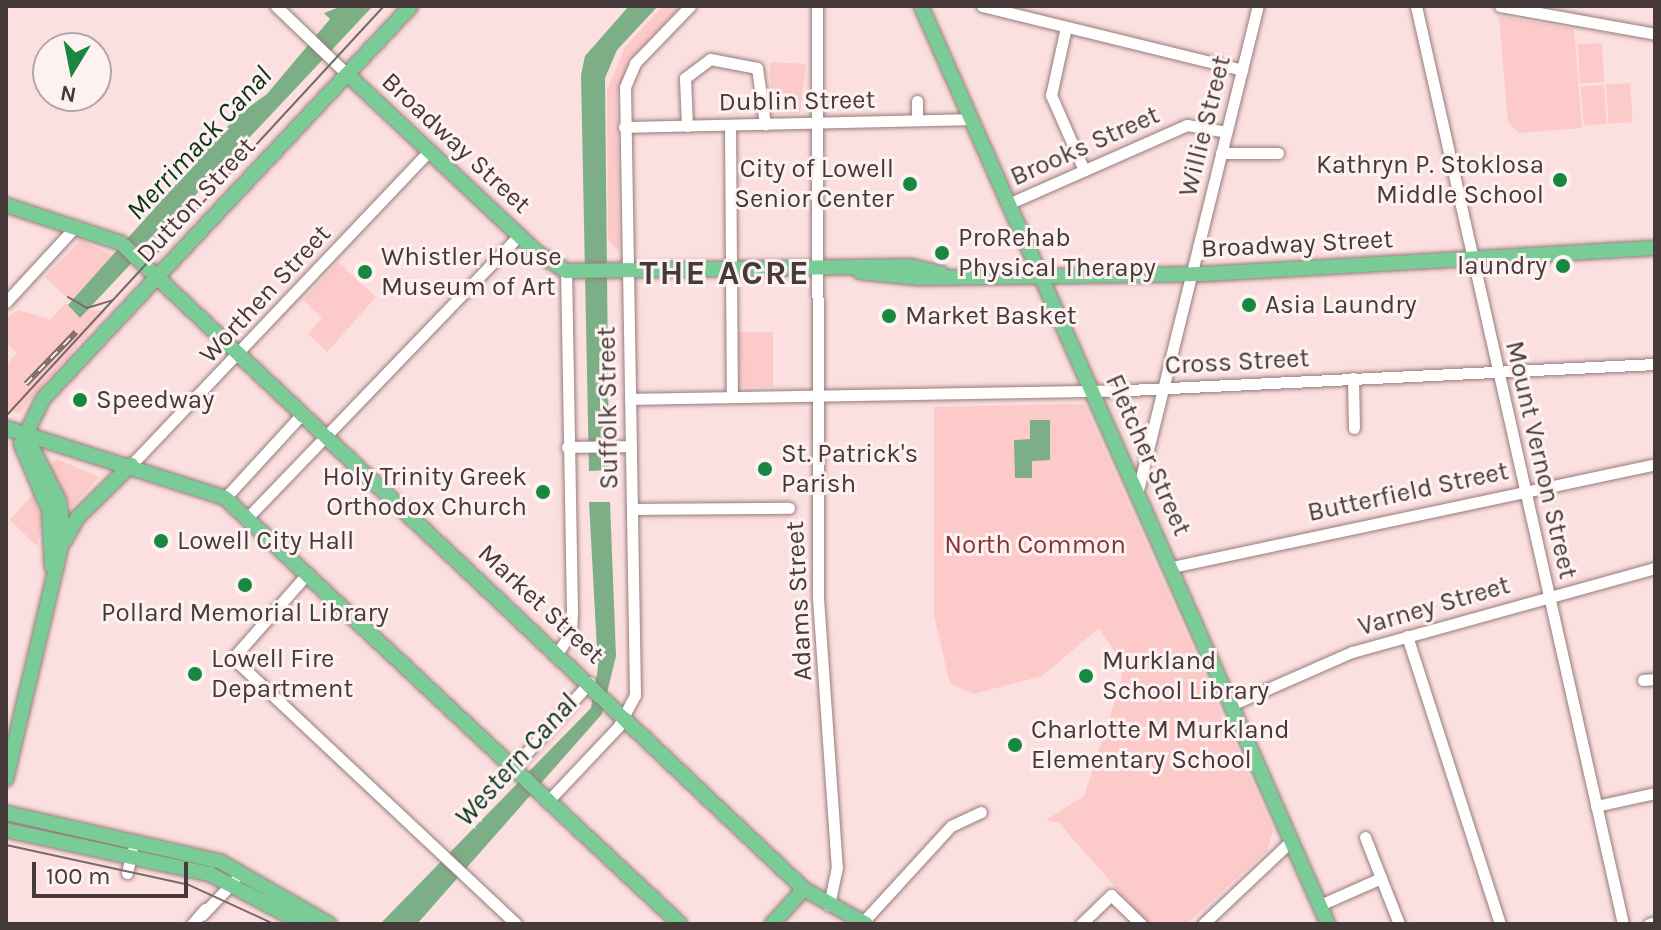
<!DOCTYPE html>
<style>
body{margin:0}
#map{position:relative;width:1661px;height:930px;overflow:hidden;background:#fcdfdf;font-family:Karla,sans-serif}
div>[style]{position:absolute}
[style*='--x']{left:calc(var(--x)*1px);top:calc(var(--y)*1px);width:calc(var(--w)*1px);rotate:calc(var(--a)*1deg)}
.green>*{inset:0;background:#fccac9;transform-origin:0 0}
.water>*{inset:0;background:#7caf86}
.roads{filter:drop-shadow(0 0 2px #967c7c) drop-shadow(0 0 2px #967c7c)}
.minor>*{height:11px;margin:-5.5px;padding:0 5.5px;transform-origin:5.5px;border-radius:5.5px;background:#fff}
.major>*{height:14px;margin:-7px;padding:0 7px;transform-origin:7px;border-radius:7px;background:#7acc97}
.tram>*{height:2px;margin:-1px;padding:0 1px;transform-origin:1px;border-radius:1px;background:#7a6969}
.rail>*{height:6px;margin-top:-3px;transform-origin:0;background:repeating-linear-gradient(90deg,#fdf1f1 0 9px,#7a6969 0 18px);box-sizing:border-box;border-block:2px solid #7a6969}
.dots>*{width:22px;height:22px;translate:-50% -50%;box-sizing:border-box;border:4px solid #fdf1f1;border-radius:50%}
span{translate:-50% -50%;white-space:nowrap;text-align:center;line-height:1.15;-webkit-text-stroke:6px #fdf1f1;paint-order:stroke}
.street-label{font-size:26px;color:#453a39}
.poi-label{font-size:26px;color:#453a39}
.right{translate:-100% -50%;text-align:right}
.left{translate:0 -50%;text-align:left}
.park-label{font-size:26px;color:#853539}
.water-label{font-size:28px;color:#0c3317;font-style:italic}
.district-label{font-size:34px;color:#453a39;font-weight:700;letter-spacing:2px}
.frame{position:absolute;inset:0;border:8px solid #453a39;pointer-events:none}
.north{position:absolute;left:32px;top:32px;width:80px;height:80px;box-sizing:border-box;background:#fdf1f1;border:2px solid #b3a8a7;border-radius:50%;rotate:190deg;font-size:22px;font-weight:700;line-height:32px;text-align:center;color:#453a39}
.north::after{content:'';display:block;margin:auto;width:28px;height:36px;background:#18873f;clip-path:polygon(50% 0,100% 100%,50% 72%,0 100%)}
.scale{position:absolute;left:32px;top:862px;width:156px;height:36px;box-sizing:border-box;border:4px solid #453a39;border-top:0;padding-left:10px;font-size:24px;line-height:28px;white-space:nowrap;color:#453a39;-webkit-text-stroke:6px #fdf1f1;paint-order:stroke}
</style>
<div id="map">
<div class="green">
<i style="clip-path:polygon(663px 6px,681px 6px,629px 63px,617px 94px,619px 251px,608px 240px,607px 90px,625px 47px)"></i>
<i style="clip-path:polygon(1499px 16px,1574px 29px,1582px 128px,1519px 133px,1508px 122px)"></i>
<i style="left:1602px;top:43px;width:39px;height:24px;rotate:87deg"></i>
<i style="clip-path:polygon(770px 62px,806px 64px,800px 113px,771px 114px)"></i>
<i style="left:1630px;top:83px;width:39px;height:24px;rotate:86deg"></i>
<i style="left:1604px;top:85px;width:39px;height:23px;rotate:86deg"></i>
<i style="clip-path:polygon(81px 240px,114px 256px,71px 302px,45px 277px)"></i>
<i style="clip-path:polygon(338px 262px,376px 297px,327px 352px,308px 334px,322px 318px,303px 300px)"></i>
<i style="clip-path:polygon(65px 304px,106px 312px,19px 413px,6px 409px,6px 365px,17px 353px,6px 343px,6px 318px,18px 310px,49px 319px,45px 325px)"></i>
<i style="left:739px;top:332px;width:34px;height:55px"></i>
<i style="clip-path:polygon(1084px 404px,1273px 830px,1267px 851px,1186px 924px,1148px 924px,1059px 823px,1046px 820px,1084px 796px,1120px 685px,1123px 664px,1099px 628px,1042px 676px,973px 694px,950px 683px,934px 615px,934px 407px)"></i>
<i style="clip-path:polygon(57px 459px,99px 477px,71px 508px,50px 464px)"></i>
<i style="clip-path:polygon(34px 493px,41px 523px,37px 546px,10px 520px)"></i>
</div>
<div class="water">
<i style="clip-path:polygon(342px 6px,373px 6px,80px 318px,68px 305px,237px 116px,267px 94px,330px 19px,324px 13px)"></i>
<i style="clip-path:polygon(629px 6px,658px 6px,617px 50px,605px 78px,609px 470px,589px 471px,581px 75px,585px 56px)"></i>
<i style="clip-path:polygon(1030px 420px,1050px 420px,1050px 460px,1032px 461px,1032px 478px,1015px 478px,1014px 440px,1030px 439px)"></i>
<i style="clip-path:polygon(589px 502px,610px 502px,616px 656px,602px 714px,417px 924px,380px 924px,591px 708px,598px 668px)"></i>
</div>
<div class="roads">
<div class="minor">
<i style="--x:276;--y:6;--w:98;--a:43.8"></i>
<i style="--x:817;--y:6;--w:592;--a:89.9"></i>
<i style="--x:818;--y:598;--w:270;--a:86"></i>
<i style="--x:837;--y:867;--w:39;--a:102"></i>
<i style="--x:982;--y:6;--w:268;--a:13.8"></i>
<i style="--x:1416;--y:6;--w:941;--a:77.29"></i>
<i style="--x:1500;--y:6;--w:158;--a:10.2"></i>
<i style="--x:1066;--y:27;--w:70;--a:102.4"></i>
<i style="--x:1051;--y:95;--w:82;--a:66.3"></i>
<i style="--x:917;--y:120;--w:19;--a:-90"></i>
<i style="--x:730;--y:125;--w:271;--a:89.6"></i>
<i style="--x:687;--y:126;--w:48;--a:-92.4"></i>
<i style="--x:685;--y:78;--w:31;--a:-37"></i>
<i style="--x:710;--y:59;--w:48;--a:10.8"></i>
<i style="--x:757;--y:68;--w:57;--a:81.9"></i>
<i style="--x:624;--y:127;--w:347;--a:-1.3"></i>
<i style="--x:1221;--y:153;--w:57;--a:0"></i>
<i style="--x:1008;--y:204;--w:196;--a:-23.8"></i>
<i style="--x:1187;--y:125;--w:40;--a:10"></i>
<i style="--x:6;--y:302;--w:103;--a:-47.4"></i>
<i style="--x:1353;--y:378;--w:50;--a:88.9"></i>
<i style="--x:630;--y:399;--w:479;--a:-1"></i>
<i style="--x:1109;--y:391;--w:547;--a:-2.83"></i>
<i style="--x:567;--y:447;--w:64;--a:-0.9"></i>
<i style="--x:131;--y:465;--w:433;--a:-46.5"></i>
<i style="--x:1138;--y:490;--w:499;--a:-76.1"></i>
<i style="--x:225;--y:498;--w:115;--a:-47.5"></i>
<i style="--x:632;--y:509;--w:157;--a:-0.4"></i>
<i style="--x:248;--y:517;--w:391;--a:-46.1"></i>
<i style="--x:1172;--y:567;--w:494;--a:-12"></i>
<i style="--x:307;--y:574;--w:112;--a:131.4"></i>
<i style="--x:233;--y:658;--w:388;--a:43.2"></i>
<i style="--x:1407;--y:636;--w:303;--a:72.1"></i>
<i style="--x:558;--y:652;--w:23;--a:-56"></i>
<i style="--x:571;--y:633;--w:22;--a:-87"></i>
<i style="--x:572;--y:611;--w:340;--a:-91"></i>
<i style="--x:1643;--y:680;--w:12;--a:-5"></i>
<i style="--x:1231;--y:705;--w:132;--a:-23.7"></i>
<i style="--x:1352;--y:652;--w:314;--a:-15.5"></i>
<i style="--x:513;--y:768;--w:115;--a:-48.2"></i>
<i style="--x:549;--y:800;--w:100;--a:-46.6"></i>
<i style="--x:618;--y:727;--w:36;--a:-62"></i>
<i style="--x:635;--y:695;--w:608;--a:-90.94"></i>
<i style="--x:625;--y:87;--w:26;--a:-67"></i>
<i style="--x:635;--y:63;--w:79;--a:-46"></i>
<i style="--x:1596;--y:806;--w:60;--a:-12.4"></i>
<i style="--x:1365;--y:837;--w:44;--a:68.7"></i>
<i style="--x:127;--y:873;--w:22;--a:-77"></i>
<i style="--x:1320;--y:905;--w:67;--a:-23.9"></i>
<i style="--x:1381;--y:878;--w:49;--a:68.6"></i>
<i style="--x:202;--y:915;--w:47;--a:-46.7"></i>
<i style="--x:863;--y:922;--w:130;--a:-47.5"></i>
<i style="--x:951;--y:826;--w:33;--a:-25"></i>
<i style="--x:192;--y:924;--w:20;--a:-49"></i>
<i style="--x:1081;--y:924;--w:42;--a:-44"></i>
<i style="--x:1111;--y:895;--w:42;--a:44"></i>
<i style="--x:1203;--y:924;--w:122;--a:-43.3"></i>
<i style="--x:1649;--y:924;--w:6;--a:-18"></i>
</div>
<div class="major">
<i style="--x:921;--y:6;--w:1004;--a:66.09"></i>
<i style="--x:347;--y:74;--w:263;--a:43.2"></i>
<i style="--x:539;--y:254;--w:32;--a:32"></i>
<i style="--x:566;--y:271;--w:344;--a:-0.8"></i>
<i style="--x:910;--y:266;--w:32;--a:13"></i>
<i style="--x:6;--y:205;--w:121;--a:18.3"></i>
<i style="--x:121;--y:243;--w:940;--a:43.41"></i>
<i style="--x:804;--y:889;--w:71;--a:29.4"></i>
<i style="--x:860;--y:272;--w:59;--a:5.8"></i>
<i style="--x:919;--y:278;--w:285;--a:-0.8"></i>
<i style="--x:1204;--y:274;--w:452;--a:-3.3"></i>
<i style="--x:6;--y:428;--w:230;--a:17.7"></i>
<i style="--x:225;--y:498;--w:623;--a:43.11"></i>
<i style="--x:65;--y:540;--w:25;--a:-61"></i>
<i style="--x:77;--y:518;--w:76;--a:-44.5"></i>
<i style="--x:52;--y:567;--w:57;--a:-93"></i>
<i style="--x:49;--y:510;--w:72;--a:-113"></i>
<i style="--x:21;--y:444;--w:50;--a:-63.9"></i>
<i style="--x:43;--y:399;--w:538;--a:-46.88"></i>
<i style="--x:6;--y:779;--w:253;--a:-76.7"></i>
<i style="--x:64;--y:533;--w:32;--a:-99"></i>
<i style="--x:59;--y:501;--w:75;--a:-116.9"></i>
<i style="--x:6;--y:813;--w:221;--a:12.8"></i>
<i style="--x:221;--y:862;--w:125;--a:29.9"></i>
<i style="--x:6;--y:830;--w:209;--a:12.2"></i>
<i style="--x:210;--y:874;--w:106;--a:28"></i>
<i style="--x:772;--y:924;--w:47;--a:-47.6"></i>
</div>
</div>
<div class="tram">
<i style="--x:68;--y:297;--w:22;--a:30"></i>
<i style="--x:87;--y:308;--w:27;--a:-17"></i>
<i style="--x:6;--y:416;--w:558;--a:-47.33"></i>
<i style="--x:6;--y:845;--w:187;--a:12.3"></i>
<i style="--x:189;--y:885;--w:94;--a:24.6"></i>
</div>
<div class="rail">
<i style="--x:26;--y:384;--w:72;--a:-46.1"></i>
</div>
<div class="dots">
<i style="left:1560px;top:180px;background:#18873f"></i>
<i style="left:910px;top:184px;background:#18873f"></i>
<i style="left:942px;top:253px;background:#18873f"></i>
<i style="left:1563px;top:266px;background:#18873f"></i>
<i style="left:365px;top:272px;background:#18873f"></i>
<i style="left:1249px;top:305px;background:#18873f"></i>
<i style="left:889px;top:316px;background:#18873f"></i>
<i style="left:80px;top:400px;background:#18873f"></i>
<i style="left:765px;top:469px;background:#18873f"></i>
<i style="left:543px;top:492px;background:#18873f"></i>
<i style="left:161px;top:541px;background:#18873f"></i>
<i style="left:245px;top:585px;background:#18873f"></i>
<i style="left:195px;top:674px;background:#18873f"></i>
<i style="left:1086px;top:676px;background:#18873f"></i>
<i style="left:1015px;top:745px;background:#18873f"></i>
</div>
<div class="street-label">
<span style="left:797px;top:101px;rotate:-1deg">Dublin Street</span>
<span style="left:1205px;top:126px;rotate:-76deg">Willie Street</span>
<span style="left:456px;top:143px;rotate:43deg">Broadway Street</span>
<span style="left:1085px;top:146px;rotate:-24deg">Brooks Street</span>
<span style="left:196px;top:200px;rotate:-47deg">Dutton Street</span>
<span style="left:1297px;top:244px;rotate:-3deg">Broadway Street</span>
<span style="left:265px;top:294px;rotate:-47deg">Worthen Street</span>
<span style="left:1237px;top:362px;rotate:-3deg">Cross Street</span>
<span style="left:608px;top:408px;rotate:-91deg">Suffolk Street</span>
<span style="left:1148px;top:455px;rotate:66deg">Fletcher Street</span>
<span style="left:1541px;top:460px;rotate:77deg">Mount Vernon Street</span>
<span style="left:1408px;top:492px;rotate:-12deg">Butterfield Street</span>
<span style="left:799px;top:601px;rotate:-93deg">Adams Street</span>
<span style="left:541px;top:604px;rotate:43deg">Market Street</span>
<span style="left:1434px;top:606px;rotate:-16deg">Varney Street</span>
</div>
<div class="poi-label">
<span class="right" style="left:1544px;top:180px">Kathryn P. Stoklosa<br>Middle School</span>
<span class="right" style="left:894px;top:184px">City of Lowell<br>Senior Center</span>
<span class="left" style="left:958px;top:253px">ProRehab<br>Physical Therapy</span>
<span class="left" style="left:381px;top:272px">Whistler House<br>Museum of Art</span>
<span class="right" style="left:1547px;top:266px">laundry</span>
<span class="left" style="left:1265px;top:305px">Asia Laundry</span>
<span class="left" style="left:905px;top:316px">Market Basket</span>
<span class="left" style="left:96px;top:400px">Speedway</span>
<span class="left" style="left:781px;top:469px">St. Patrick's<br>Parish</span>
<span class="right" style="left:527px;top:492px">Holy Trinity Greek<br>Orthodox Church</span>
<span class="left" style="left:177px;top:541px">Lowell City Hall</span>
<span style="left:245px;top:613px">Pollard Memorial Library</span>
<span class="left" style="left:211px;top:674px">Lowell Fire<br>Department</span>
<span class="left" style="left:1102px;top:676px">Murkland<br>School Library</span>
<span class="left" style="left:1031px;top:745px">Charlotte M Murkland<br>Elementary School</span>
</div>
<div class="park-label">
<span style="left:1035px;top:545px">North Common</span>
</div>
<div class="water-label">
<span style="left:199px;top:143px;rotate:-47deg">Merrimack Canal</span>
<span style="left:516px;top:760px;rotate:-48deg">Western Canal</span>
</div>
<div class="district-label">
<span style="left:725px;top:274px">THE ACRE</span>
</div>
<div class="frame"></div>
<div class="north">N</div>
<div class="scale">100 m</div>
</div>
